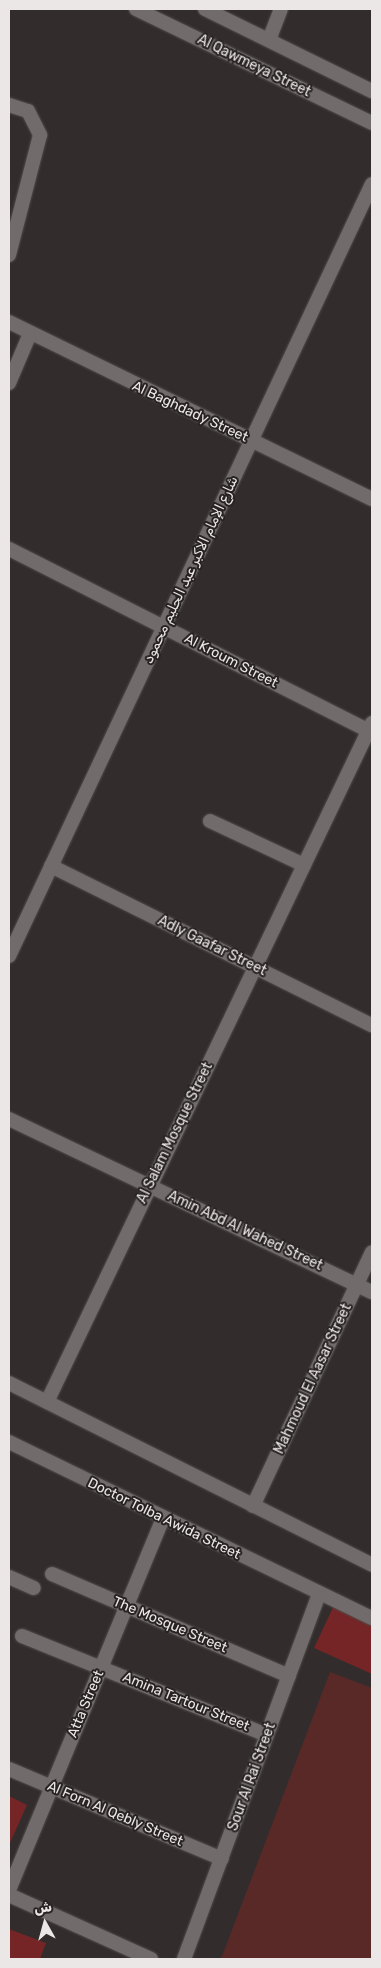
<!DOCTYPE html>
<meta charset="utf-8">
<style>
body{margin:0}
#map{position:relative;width:381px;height:1968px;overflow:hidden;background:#322d2c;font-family:Rubik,"Noto Naskh Arabic",sans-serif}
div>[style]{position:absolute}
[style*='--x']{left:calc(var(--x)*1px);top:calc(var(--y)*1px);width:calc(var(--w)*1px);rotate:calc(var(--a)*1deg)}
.green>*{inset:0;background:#592928}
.building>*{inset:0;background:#752526}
.roads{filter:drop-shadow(0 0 1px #504c4c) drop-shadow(0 0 1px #504c4c)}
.minor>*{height:14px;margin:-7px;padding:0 7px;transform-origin:7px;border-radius:7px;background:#716b6b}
.tertiary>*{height:14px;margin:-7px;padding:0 7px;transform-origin:7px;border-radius:7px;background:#716b6b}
span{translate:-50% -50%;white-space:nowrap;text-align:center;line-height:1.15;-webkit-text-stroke:4px #282323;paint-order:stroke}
.street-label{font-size:14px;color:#ebe7e7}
.frame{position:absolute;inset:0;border:10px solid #ebe7e7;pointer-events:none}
.north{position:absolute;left:20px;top:1898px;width:50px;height:50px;-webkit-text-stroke:4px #282323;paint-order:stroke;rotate:353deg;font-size:14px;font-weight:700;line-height:20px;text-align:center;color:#ebe7e7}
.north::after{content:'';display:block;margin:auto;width:18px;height:22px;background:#ebe7e7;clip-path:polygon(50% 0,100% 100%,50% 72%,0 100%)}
</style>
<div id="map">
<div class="green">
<i style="clip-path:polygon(330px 1672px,372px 1688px,372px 1959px,221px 1959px)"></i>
</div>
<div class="building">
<i style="clip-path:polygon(335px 1603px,372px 1620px,372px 1674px,314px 1648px)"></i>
<i style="clip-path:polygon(9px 1796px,27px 1805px,9px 1845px)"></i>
<i style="clip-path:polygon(9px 1929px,46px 1943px,40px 1959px,9px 1959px)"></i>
</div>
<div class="roads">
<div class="minor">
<i style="--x:136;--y:9;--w:262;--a:25.8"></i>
<i style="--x:205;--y:9;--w:186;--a:26.2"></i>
<i style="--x:269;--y:40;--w:33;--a:-69"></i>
<i style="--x:9;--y:105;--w:20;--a:18"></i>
<i style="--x:28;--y:111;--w:27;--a:63"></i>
<i style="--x:40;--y:135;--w:124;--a:104.5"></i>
<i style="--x:9;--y:322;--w:404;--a:26"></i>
<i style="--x:9;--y:383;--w:51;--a:-66.9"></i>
<i style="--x:9;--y:549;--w:407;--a:26.8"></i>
<i style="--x:210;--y:821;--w:104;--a:25.1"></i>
<i style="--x:51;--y:866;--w:358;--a:26.4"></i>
<i style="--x:9;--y:956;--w:853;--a:-64.82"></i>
<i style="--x:9;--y:1119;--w:402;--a:25.5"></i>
<i style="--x:47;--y:1402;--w:753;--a:-64.42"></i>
<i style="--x:253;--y:1506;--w:280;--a:-64.9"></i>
<i style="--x:52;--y:1574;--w:258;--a:23.3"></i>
<i style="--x:9;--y:1577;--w:27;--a:24"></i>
<i style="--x:22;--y:1636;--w:264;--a:22"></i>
<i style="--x:9;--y:1769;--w:231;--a:22.9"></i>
<i style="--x:9;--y:1890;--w:402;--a:-67.5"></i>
<i style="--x:9;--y:1895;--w:156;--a:24.3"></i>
<i style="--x:184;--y:1959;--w:388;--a:-69.7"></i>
</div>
<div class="tertiary">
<i style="--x:9;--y:1383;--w:406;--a:26.6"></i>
<i style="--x:9;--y:1442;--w:403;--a:25.9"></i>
</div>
</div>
<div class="street-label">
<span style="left:254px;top:66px;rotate:26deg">Al Qawmeya Street</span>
<span style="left:190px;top:412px;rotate:25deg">Al Baghdady Street</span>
<span style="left:191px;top:570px;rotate:-65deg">شارع الإمام الاكبر عبد الحليم محمود</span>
<span style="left:231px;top:661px;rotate:27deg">Al Kroum Street</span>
<span style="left:212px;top:946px;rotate:26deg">Adly Gaafar Street</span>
<span style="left:175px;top:1133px;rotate:-64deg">Al Salam Mosque Street</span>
<span style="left:245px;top:1231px;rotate:25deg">Amin Abd Al Wahed Street</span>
<span style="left:313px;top:1379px;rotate:-65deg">Mahmoud El Aasar Street</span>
<span style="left:164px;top:1519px;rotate:26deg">Doctor Tolba Awida Street</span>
<span style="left:170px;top:1625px;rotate:23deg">The Mosque Street</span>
<span style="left:186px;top:1702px;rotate:22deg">Amina Tartour Street</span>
<span style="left:86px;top:1704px;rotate:-67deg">Atta Street</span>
<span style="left:252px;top:1777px;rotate:-70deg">Sour Al Rai Street</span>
<span style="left:115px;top:1814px;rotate:23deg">Al Forn Al Qebly Street</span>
</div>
<div class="frame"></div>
<div class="north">ش</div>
</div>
